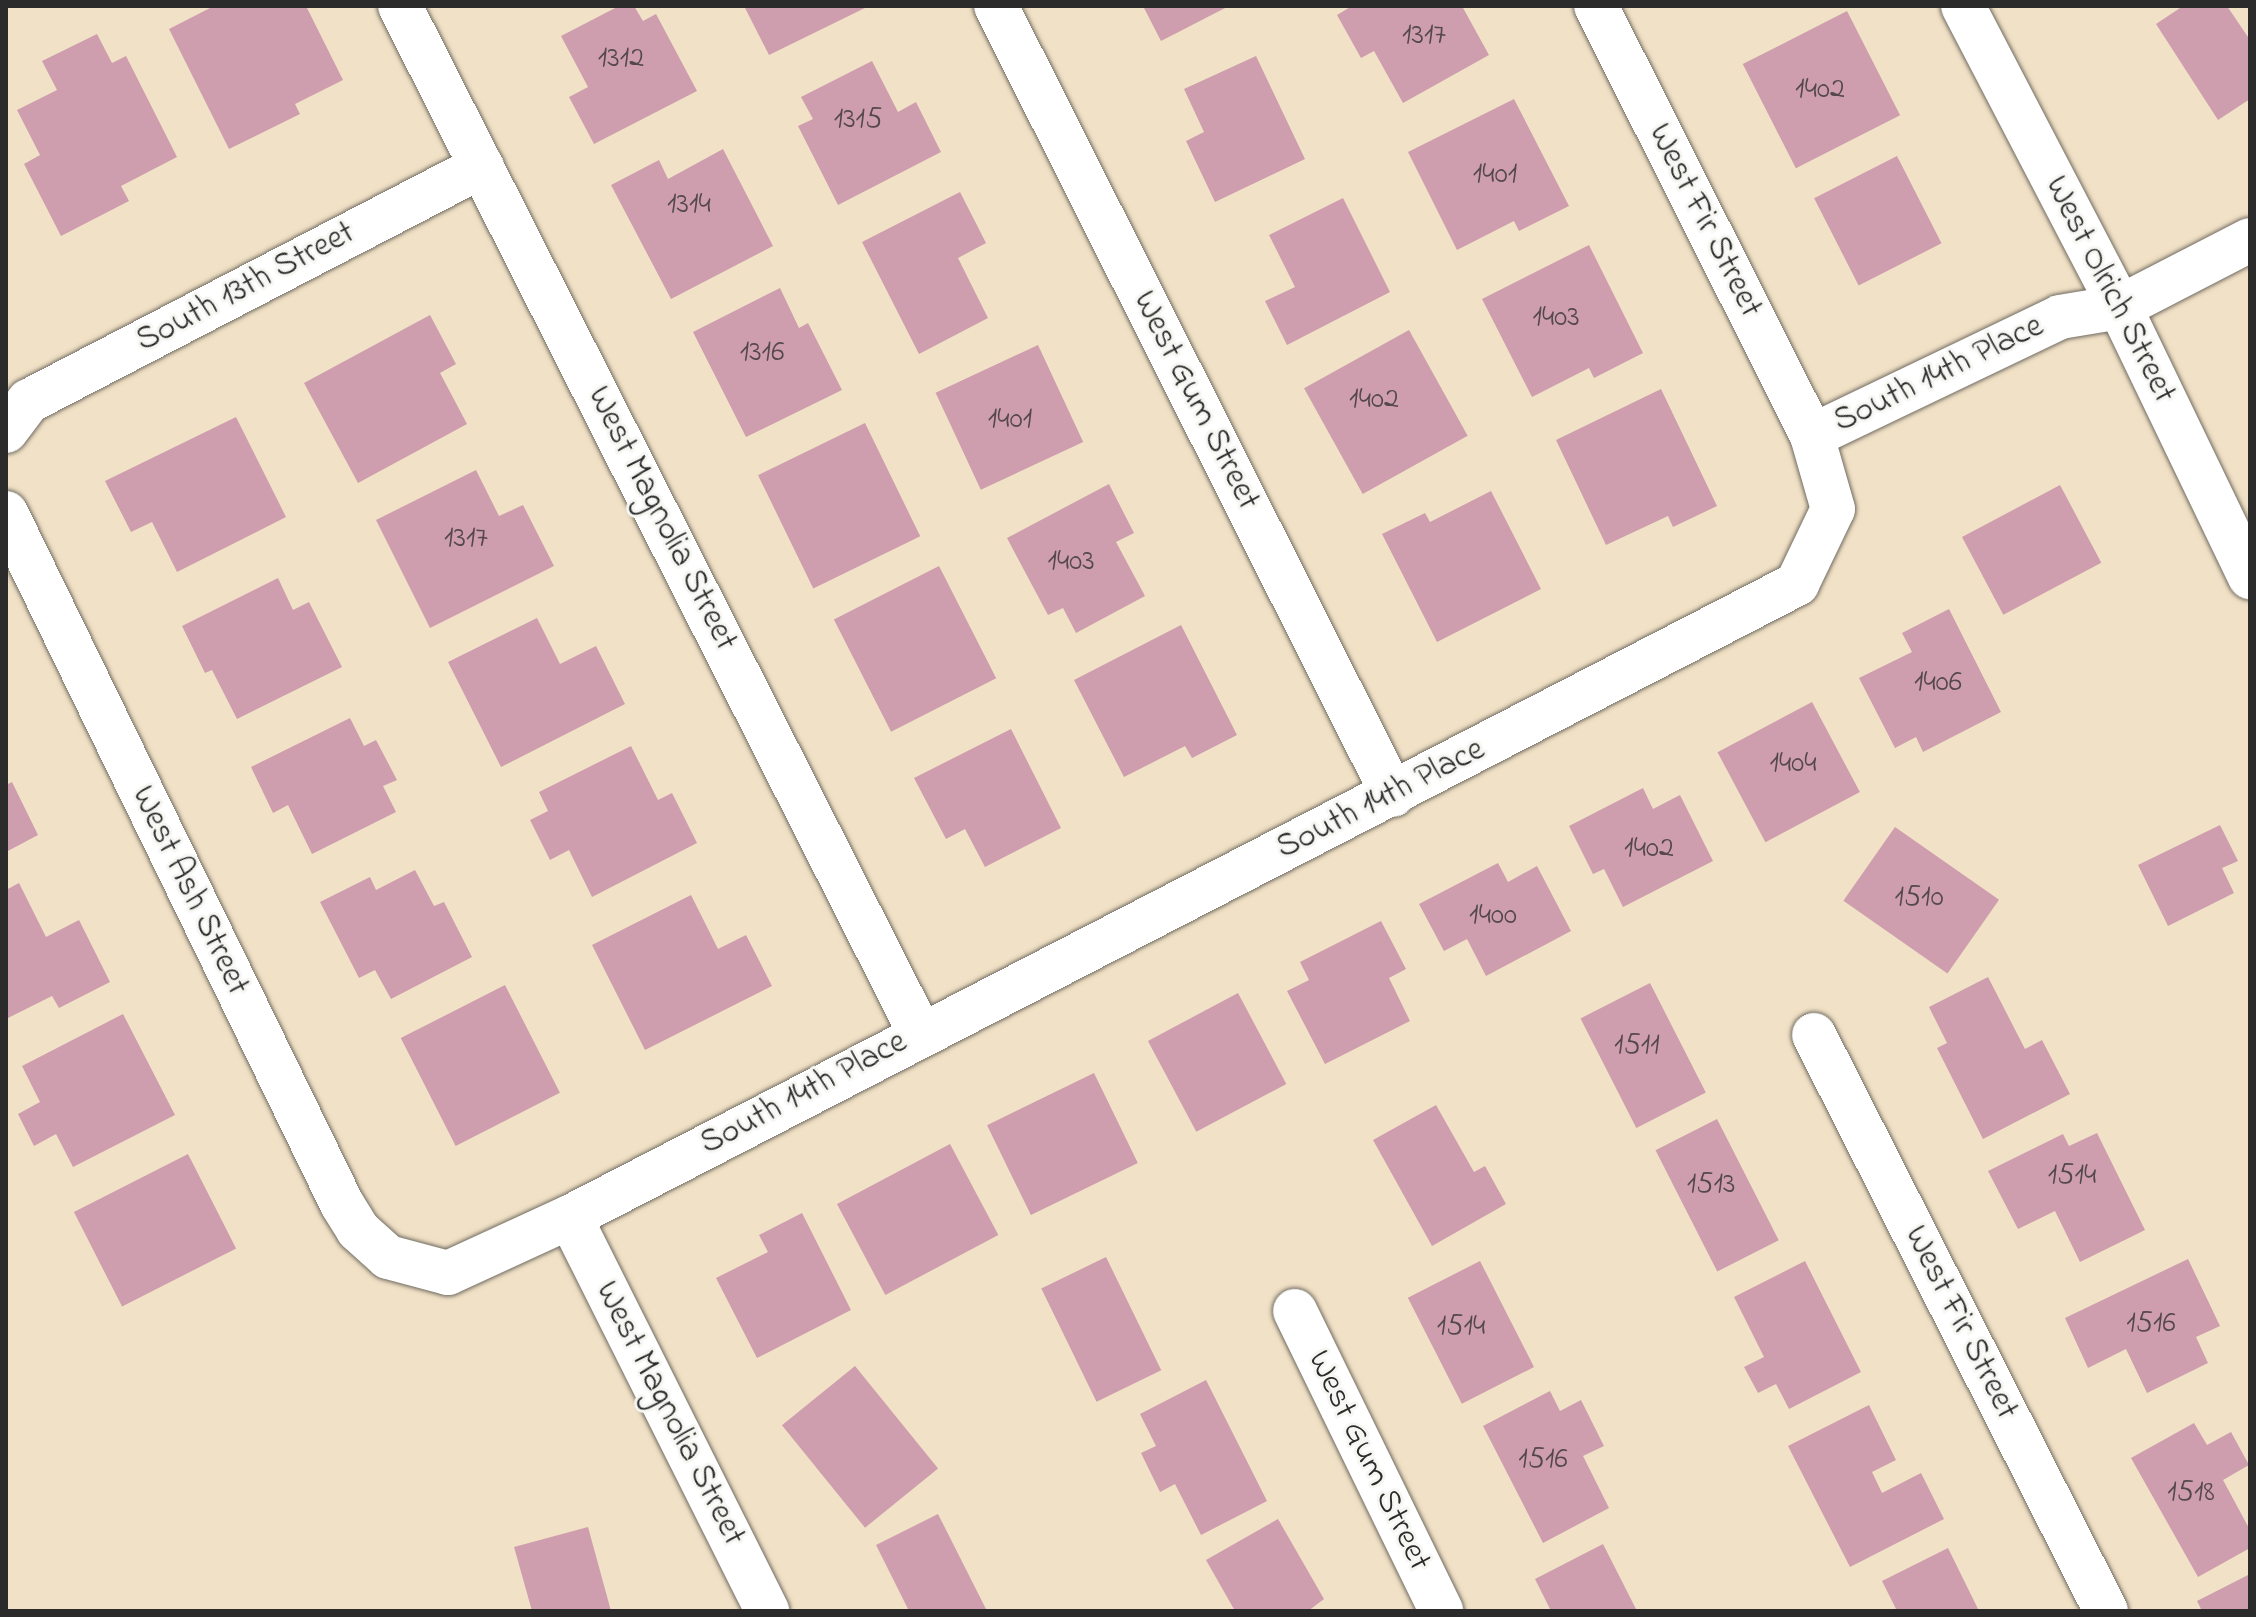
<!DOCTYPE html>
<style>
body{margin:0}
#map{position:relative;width:2256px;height:1617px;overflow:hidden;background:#f1e1c6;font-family:"Indie Flower",sans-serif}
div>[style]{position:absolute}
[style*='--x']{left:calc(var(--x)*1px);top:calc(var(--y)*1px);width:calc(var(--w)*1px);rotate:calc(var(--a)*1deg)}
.building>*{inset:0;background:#ce9eae;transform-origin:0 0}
.roads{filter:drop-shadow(0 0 2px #706b61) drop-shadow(0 0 2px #706b61)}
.minor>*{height:44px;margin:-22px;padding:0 22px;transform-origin:22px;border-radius:22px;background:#fff}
.tertiary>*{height:44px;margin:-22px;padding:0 22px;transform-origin:22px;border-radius:22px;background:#fff}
span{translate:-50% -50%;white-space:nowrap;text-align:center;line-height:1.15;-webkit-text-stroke:6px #f6f6f2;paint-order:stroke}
.number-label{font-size:30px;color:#54484c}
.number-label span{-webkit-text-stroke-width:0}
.street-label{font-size:34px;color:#2b2b2b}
.frame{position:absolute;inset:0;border:8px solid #2b2b2b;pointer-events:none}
</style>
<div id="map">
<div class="building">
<i style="clip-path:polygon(214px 6px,306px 6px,343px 80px,295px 104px,300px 114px,229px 149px,169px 29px)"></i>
<i style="clip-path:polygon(619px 6px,634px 6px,643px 21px,656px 14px,697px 91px,594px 144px,569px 97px,588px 87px,561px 36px)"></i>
<i style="clip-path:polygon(744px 6px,869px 6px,769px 55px)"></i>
<i style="clip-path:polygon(1143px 6px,1229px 6px,1161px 41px)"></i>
<i style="clip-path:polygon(1352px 6px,1462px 6px,1489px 55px,1403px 103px,1374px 51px,1361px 58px,1337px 15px)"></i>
<i style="clip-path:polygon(2183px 6px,2227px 6px,2250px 40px,2250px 99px,2218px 120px,2156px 24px)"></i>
<i style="left:1847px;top:11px;width:117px;height:117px;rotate:63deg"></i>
<i style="clip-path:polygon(97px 34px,112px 63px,126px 56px,177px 157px,121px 186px,129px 201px,61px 236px,24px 164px,40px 155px,17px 110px,57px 90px,42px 61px)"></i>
<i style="clip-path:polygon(1256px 56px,1305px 159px,1215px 202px,1186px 141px,1204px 132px,1184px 89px)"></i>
<i style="clip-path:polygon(872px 61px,898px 112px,916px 102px,941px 152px,838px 205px,798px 126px,813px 119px,801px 97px)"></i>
<i style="clip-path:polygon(1514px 99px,1569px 206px,1519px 231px,1514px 221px,1457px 250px,1408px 152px)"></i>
<i style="clip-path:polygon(723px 149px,773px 246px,671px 299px,611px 185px,659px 160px,668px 179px)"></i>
<i style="left:1897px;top:156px;width:98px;height:93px;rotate:63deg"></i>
<i style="clip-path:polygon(960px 192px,986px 243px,958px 258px,988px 318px,919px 354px,862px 242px)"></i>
<i style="clip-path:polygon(1343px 198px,1390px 292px,1287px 345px,1265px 301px,1295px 287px,1269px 235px)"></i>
<i style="clip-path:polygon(1589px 245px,1643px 353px,1594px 378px,1589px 368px,1532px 397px,1482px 299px)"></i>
<i style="clip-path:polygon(780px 288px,799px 328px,808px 323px,842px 390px,746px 437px,693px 332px)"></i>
<i style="clip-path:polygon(430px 315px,456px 364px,440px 373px,467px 424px,358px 483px,304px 383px)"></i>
<i style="left:1409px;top:330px;width:121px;height:120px;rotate:61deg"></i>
<i style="left:1038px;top:345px;width:107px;height:113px;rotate:65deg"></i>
<i style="clip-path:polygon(1661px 389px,1717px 506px,1673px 527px,1668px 516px,1606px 545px,1556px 440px)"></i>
<i style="clip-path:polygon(236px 417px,286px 517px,177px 572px,152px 522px,131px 532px,105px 481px)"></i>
<i style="left:865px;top:423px;width:126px;height:119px;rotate:64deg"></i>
<i style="clip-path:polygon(476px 470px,499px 516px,523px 505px,554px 566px,430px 628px,376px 520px)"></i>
<i style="clip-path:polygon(1109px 484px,1134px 533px,1116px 542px,1145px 596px,1076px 633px,1063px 608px,1048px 615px,1007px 538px)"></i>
<i style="left:2060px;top:485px;width:88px;height:111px;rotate:62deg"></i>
<i style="clip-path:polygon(1491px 491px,1541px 589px,1437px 642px,1382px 534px,1425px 513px,1430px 522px)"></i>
<i style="left:939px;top:566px;width:126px;height:118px;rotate:63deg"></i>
<i style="clip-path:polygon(278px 578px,293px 610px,309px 602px,342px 667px,237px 719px,212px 670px,205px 673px,182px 626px)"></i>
<i style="clip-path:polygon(1949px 609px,2001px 712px,1923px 752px,1916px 737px,1895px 748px,1859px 678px,1912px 652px,1902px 633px)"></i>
<i style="clip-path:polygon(537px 618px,560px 664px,596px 646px,625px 704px,501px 767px,448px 662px)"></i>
<i style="clip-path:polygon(1181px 625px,1237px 735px,1192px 758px,1185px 746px,1124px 777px,1074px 680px)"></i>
<i style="left:1812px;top:702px;width:102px;height:107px;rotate:62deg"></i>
<i style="clip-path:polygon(350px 718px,364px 746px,376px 740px,397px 780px,383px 786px,396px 812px,312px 854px,288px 805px,273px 813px,251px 767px)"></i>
<i style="clip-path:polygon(1011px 729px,1061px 828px,985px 867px,965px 829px,946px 839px,914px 778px)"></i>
<i style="clip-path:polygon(631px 746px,658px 800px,672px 793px,697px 843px,592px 897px,569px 850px,550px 860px,530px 820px,548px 811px,539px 792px)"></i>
<i style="clip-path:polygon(12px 782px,38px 835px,6px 852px,6px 785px)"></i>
<i style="clip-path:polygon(1643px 788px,1653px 809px,1680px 795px,1713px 861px,1623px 907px,1604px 869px,1593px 874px,1569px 826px)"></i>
<i style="clip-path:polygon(2220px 825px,2238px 861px,2222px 868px,2234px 893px,2168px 926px,2138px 865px)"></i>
<i style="left:1895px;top:827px;width:127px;height:90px;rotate:35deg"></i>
<i style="clip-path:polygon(1498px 863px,1508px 882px,1537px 866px,1571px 931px,1486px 976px,1467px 939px,1444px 951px,1419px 904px)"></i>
<i style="clip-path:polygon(415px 870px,434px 906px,444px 902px,472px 957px,391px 999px,375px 970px,359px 978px,320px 902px,370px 877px,376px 890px)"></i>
<i style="clip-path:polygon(19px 883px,46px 937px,79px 920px,110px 982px,59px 1008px,52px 996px,6px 1019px,6px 890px)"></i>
<i style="clip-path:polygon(691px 895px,718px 949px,746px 935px,772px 986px,645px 1050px,592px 945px)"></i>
<i style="clip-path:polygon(1381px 921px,1406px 969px,1389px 978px,1410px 1021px,1325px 1064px,1287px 991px,1309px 980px,1300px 962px)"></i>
<i style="clip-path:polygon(1988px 977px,2025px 1049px,2042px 1040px,2070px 1094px,1983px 1139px,1937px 1048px,1947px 1043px,1929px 1007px)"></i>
<i style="left:1650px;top:983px;width:123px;height:78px;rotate:63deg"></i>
<i style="left:505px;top:985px;width:121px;height:117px;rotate:63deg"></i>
<i style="left:1238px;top:993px;width:103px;height:102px;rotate:62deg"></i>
<i style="clip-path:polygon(123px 1014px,175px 1115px,73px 1167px,56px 1134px,34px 1146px,18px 1114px,40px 1102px,22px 1066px)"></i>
<i style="left:1094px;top:1073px;width:100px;height:119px;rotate:64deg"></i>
<i style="clip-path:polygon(1436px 1105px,1474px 1172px,1485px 1166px,1506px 1204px,1432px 1246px,1373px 1140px)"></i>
<i style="left:1717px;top:1119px;width:136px;height:69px;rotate:63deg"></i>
<i style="clip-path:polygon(2097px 1133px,2145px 1230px,2080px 1262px,2055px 1211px,2018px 1229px,1988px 1171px,2063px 1134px,2069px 1146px)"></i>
<i style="left:950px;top:1144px;width:103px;height:128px;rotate:62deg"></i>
<i style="left:188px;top:1154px;width:106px;height:128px;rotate:63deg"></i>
<i style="clip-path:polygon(802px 1213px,851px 1310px,757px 1358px,716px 1278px,768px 1252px,759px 1235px)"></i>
<i style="left:1106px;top:1257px;width:126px;height:72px;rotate:64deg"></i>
<i style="clip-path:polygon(2188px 1259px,2220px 1326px,2196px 1337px,2208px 1363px,2147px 1393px,2126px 1349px,2088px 1368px,2065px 1318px)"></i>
<i style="left:1480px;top:1261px;width:119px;height:81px;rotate:63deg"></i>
<i style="clip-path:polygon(1805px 1261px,1861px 1372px,1789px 1409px,1776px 1384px,1758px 1393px,1744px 1367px,1764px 1357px,1734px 1297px)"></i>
<i style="left:855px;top:1366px;width:132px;height:94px;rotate:51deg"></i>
<i style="clip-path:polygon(1206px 1380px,1267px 1501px,1201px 1535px,1175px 1484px,1160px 1492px,1141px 1453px,1156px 1446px,1140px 1414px)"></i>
<i style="clip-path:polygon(1550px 1391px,1560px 1411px,1581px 1400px,1604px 1446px,1583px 1456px,1609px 1508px,1543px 1543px,1483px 1426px)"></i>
<i style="clip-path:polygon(1869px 1405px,1896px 1460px,1872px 1472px,1882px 1493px,1921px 1473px,1944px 1519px,1850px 1567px,1788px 1446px)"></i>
<i style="clip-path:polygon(2194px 1423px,2207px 1445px,2231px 1432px,2249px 1465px,2223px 1480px,2250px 1530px,2250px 1548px,2198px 1577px,2131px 1458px)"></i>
<i style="clip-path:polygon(938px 1514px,987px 1611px,909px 1611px,876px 1545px)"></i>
<i style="clip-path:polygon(1278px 1519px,1324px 1599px,1308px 1611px,1235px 1611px,1206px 1560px)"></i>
<i style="clip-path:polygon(588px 1527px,611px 1611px,532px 1611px,514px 1547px)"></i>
<i style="clip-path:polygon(1603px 1544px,1637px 1611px,1551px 1611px,1535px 1579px)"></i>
<i style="clip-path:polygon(1948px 1548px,1979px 1611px,1897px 1611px,1882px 1581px)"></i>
<i style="clip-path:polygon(2250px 1574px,2250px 1611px,2202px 1611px,2197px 1601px)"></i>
</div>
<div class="roads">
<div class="minor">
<i style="--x:400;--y:6;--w:1151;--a:63.15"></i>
<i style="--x:996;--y:6;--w:883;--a:63.29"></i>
<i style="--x:1596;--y:6;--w:481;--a:63.3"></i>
<i style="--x:6;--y:431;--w:38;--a:-53"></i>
<i style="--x:29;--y:401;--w:510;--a:-27.42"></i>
<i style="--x:6;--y:513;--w:768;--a:64.07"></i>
<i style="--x:342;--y:1204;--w:31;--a:58"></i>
<i style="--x:358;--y:1230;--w:40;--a:42"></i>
<i style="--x:388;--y:1257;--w:62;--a:14.9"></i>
<i style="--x:448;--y:1273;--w:134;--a:-24.7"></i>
<i style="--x:570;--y:1217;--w:1381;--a:-27.29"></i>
<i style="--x:1797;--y:584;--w:83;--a:-64.4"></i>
<i style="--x:1833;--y:509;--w:76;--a:-106"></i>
<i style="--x:1812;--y:436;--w:275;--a:-25.6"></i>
<i style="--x:2060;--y:317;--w:61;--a:-9.5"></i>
<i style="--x:2120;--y:307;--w:146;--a:-27.3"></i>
<i style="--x:1814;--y:1035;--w:646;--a:63.12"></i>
<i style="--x:570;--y:1217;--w:441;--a:63.4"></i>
<i style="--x:1295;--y:1311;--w:334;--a:64"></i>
</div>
<div class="tertiary">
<i style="--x:1963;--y:6;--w:339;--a:62.5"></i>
<i style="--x:2120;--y:307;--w:300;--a:64.3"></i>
</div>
</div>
<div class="number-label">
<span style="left:1424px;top:36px">1317</span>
<span style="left:621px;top:59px">1312</span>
<span style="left:1820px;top:90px">1402</span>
<span style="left:858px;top:120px">1315</span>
<span style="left:1495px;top:175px">1401</span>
<span style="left:689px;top:205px">1314</span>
<span style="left:1556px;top:318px">1403</span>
<span style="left:762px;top:353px">1316</span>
<span style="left:1374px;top:400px">1402</span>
<span style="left:1010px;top:420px">1401</span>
<span style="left:466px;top:539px">1317</span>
<span style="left:1071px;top:562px">1403</span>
<span style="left:1938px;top:683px">1406</span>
<span style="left:1793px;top:764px">1404</span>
<span style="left:1649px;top:849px">1402</span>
<span style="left:1919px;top:898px">1510</span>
<span style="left:1493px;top:916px">1400</span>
<span style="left:1637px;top:1046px">1511</span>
<span style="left:2072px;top:1176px">1514</span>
<span style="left:1711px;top:1185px">1513</span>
<span style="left:2151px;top:1324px">1516</span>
<span style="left:1461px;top:1327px">1514</span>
<span style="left:1543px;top:1460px">1516</span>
<span style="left:2191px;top:1493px">1518</span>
</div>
<div class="street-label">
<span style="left:1704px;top:221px;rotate:63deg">West Fir Street</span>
<span style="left:246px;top:288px;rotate:-28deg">South 13th Street</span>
<span style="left:2109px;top:290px;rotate:63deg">West Olrich Street</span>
<span style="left:1939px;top:375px;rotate:-26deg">South 14th Place</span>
<span style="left:1195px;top:401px;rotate:63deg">West Gum Street</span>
<span style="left:661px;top:519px;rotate:63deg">West Magnolia Street</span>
<span style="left:1381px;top:800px;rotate:-27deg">South 14th Place</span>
<span style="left:189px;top:891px;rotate:64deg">West Ash Street</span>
<span style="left:804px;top:1094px;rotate:-28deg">South 14th Place</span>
<span style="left:1960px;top:1323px;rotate:63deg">West Fir Street</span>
<span style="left:669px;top:1414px;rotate:63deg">West Magnolia Street</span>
<span style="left:1368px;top:1461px;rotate:64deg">West Gum Street</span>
</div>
<div class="frame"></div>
</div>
